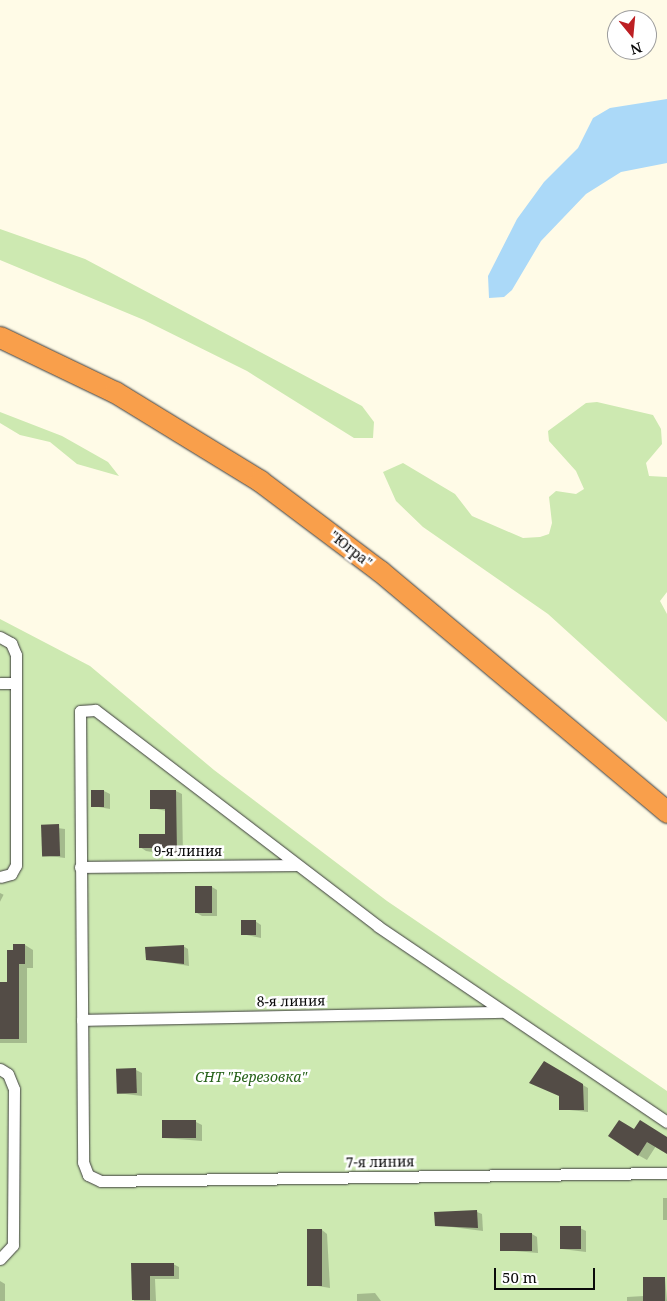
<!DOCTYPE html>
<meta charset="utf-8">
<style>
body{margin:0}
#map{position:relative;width:667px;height:1301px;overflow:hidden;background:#fffbe7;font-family:"Noto Serif",serif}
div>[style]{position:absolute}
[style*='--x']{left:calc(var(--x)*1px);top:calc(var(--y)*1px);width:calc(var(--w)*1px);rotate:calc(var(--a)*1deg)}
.green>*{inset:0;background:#cde9b1}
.water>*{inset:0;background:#abd9f8}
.shadow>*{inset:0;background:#0003;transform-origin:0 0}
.building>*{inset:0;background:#534c46;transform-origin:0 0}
.roads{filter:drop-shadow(0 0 1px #3d3d3d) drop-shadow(0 0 1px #3d3d3d)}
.street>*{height:11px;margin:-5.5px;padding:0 5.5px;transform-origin:5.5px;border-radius:5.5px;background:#fff}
.highway>*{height:21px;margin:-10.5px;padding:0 10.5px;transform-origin:10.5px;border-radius:10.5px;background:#f99f4b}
span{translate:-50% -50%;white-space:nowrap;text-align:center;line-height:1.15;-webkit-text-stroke:5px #fff;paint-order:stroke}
.street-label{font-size:14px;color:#0a0a0a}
.park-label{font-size:14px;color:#27621a;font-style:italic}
.north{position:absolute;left:607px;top:10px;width:50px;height:50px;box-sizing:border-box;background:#fff;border:1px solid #9d9d9d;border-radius:50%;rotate:163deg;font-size:14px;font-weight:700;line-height:20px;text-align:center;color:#0a0a0a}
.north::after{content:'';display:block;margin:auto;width:18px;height:22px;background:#bd1f23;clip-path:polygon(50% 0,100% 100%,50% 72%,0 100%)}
.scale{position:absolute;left:494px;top:1268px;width:101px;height:22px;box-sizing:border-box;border:2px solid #0a0a0a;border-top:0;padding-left:6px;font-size:15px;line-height:18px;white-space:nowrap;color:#0a0a0a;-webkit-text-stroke:4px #fff;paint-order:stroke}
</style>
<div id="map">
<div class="green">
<i style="clip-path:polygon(0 229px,85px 259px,362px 406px,374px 422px,373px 438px,354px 438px,247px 371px,144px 320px,0 260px)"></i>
<i style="clip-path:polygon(597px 402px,653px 415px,661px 429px,662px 444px,646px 463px,649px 476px,667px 477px,667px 592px,660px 601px,667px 614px,667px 722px,548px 614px,423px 527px,396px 501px,383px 472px,403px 463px,455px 494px,472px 516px,523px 538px,540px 537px,549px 534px,552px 523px,549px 497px,556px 491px,576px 494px,584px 489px,576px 471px,549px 441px,548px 431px,586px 403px)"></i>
<i style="clip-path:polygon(0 412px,62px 436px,108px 462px,119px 476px,77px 464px,50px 442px,20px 435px,0 423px)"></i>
<i style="clip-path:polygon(0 619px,90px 666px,214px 770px,387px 901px,667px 1091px,667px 1301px,0 1301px)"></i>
</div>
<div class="water">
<i style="clip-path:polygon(667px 99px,667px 163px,621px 172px,586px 194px,541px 241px,512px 290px,504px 297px,489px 298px,488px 276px,517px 219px,544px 182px,578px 148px,593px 118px,610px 108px)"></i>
</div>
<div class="shadow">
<i style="clip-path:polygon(104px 791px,110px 794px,110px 809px,93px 806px)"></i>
<i style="clip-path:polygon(176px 791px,182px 794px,183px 857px,146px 851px,140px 847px,166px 835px,166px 811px,152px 808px)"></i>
<i style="clip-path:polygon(42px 826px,65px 829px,65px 858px,42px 855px)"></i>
<i style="clip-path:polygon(212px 887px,217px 890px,217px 916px,202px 916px,197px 913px)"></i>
<i style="left:0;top:893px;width:4px;height:26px;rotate:27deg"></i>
<i style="clip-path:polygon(255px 921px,261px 925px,261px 938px,242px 934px)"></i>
<i style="clip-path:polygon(25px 945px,33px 950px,33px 968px,27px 968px,27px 1043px,0 1043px,0 984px,8px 984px,14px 951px)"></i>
<i style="clip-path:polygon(183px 946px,188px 949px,189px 966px,147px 959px)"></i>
<i style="clip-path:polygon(544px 1062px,588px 1088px,588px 1112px,560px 1109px,560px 1096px)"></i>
<i style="clip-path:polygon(136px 1070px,142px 1073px,142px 1096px,117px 1093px)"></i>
<i style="clip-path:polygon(196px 1122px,202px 1125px,202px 1141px,164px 1138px)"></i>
<i style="clip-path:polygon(634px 1131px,667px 1138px,667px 1153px,656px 1146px,647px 1160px,638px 1155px)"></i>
<i style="left:663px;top:1198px;width:4px;height:22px"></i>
<i style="clip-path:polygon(477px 1212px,482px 1214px,483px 1231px,436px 1225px,436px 1213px)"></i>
<i style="clip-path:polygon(580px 1228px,586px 1231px,586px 1252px,562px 1249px)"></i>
<i style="clip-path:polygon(322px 1230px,327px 1234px,330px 1288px,312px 1285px)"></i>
<i style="clip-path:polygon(532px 1234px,537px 1237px,538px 1253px,502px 1250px)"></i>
<i style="clip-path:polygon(173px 1264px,179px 1267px,179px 1279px,155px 1279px,156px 1301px,134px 1301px,132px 1265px)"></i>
<i style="clip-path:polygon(665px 1278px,667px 1301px,627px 1301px,627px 1297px,644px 1296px)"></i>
<i style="clip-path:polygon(0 1281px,5px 1284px,5px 1301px,0 1301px)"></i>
<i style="clip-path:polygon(375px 1293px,381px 1301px,357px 1301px,357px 1294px)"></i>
</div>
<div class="building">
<i style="left:91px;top:790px;width:13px;height:17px"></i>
<i style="clip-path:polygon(150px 790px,176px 790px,177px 854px,165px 854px,165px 848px,139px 848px,139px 834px,165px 834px,165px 809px,150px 809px)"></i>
<i style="left:59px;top:824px;width:32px;height:18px;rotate:88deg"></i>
<i style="left:195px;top:886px;width:17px;height:27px"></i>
<i style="left:241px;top:920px;width:15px;height:15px"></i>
<i style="clip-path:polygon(13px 944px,25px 944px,25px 964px,19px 964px,19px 1039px,0 1039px,0 982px,7px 982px,7px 950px,13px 950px)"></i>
<i style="clip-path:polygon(184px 945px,184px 964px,146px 960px,145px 947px)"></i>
<i style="clip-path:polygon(544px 1061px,583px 1084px,584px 1110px,559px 1110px,559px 1096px,529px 1083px)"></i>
<i style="left:136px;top:1068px;width:25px;height:20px;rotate:88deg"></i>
<i style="left:196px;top:1120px;width:18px;height:34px;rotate:90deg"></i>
<i style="clip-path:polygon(619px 1120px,634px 1129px,640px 1120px,667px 1137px,667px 1154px,647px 1142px,638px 1156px,608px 1136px)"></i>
<i style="clip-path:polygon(477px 1210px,478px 1228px,435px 1226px,434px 1212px)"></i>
<i style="left:581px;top:1226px;width:23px;height:21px;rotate:90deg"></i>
<i style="left:307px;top:1229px;width:15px;height:57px"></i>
<i style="left:500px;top:1233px;width:32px;height:18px"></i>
<i style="clip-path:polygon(131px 1263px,174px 1263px,174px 1276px,150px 1276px,150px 1300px,132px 1300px)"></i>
<i style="left:665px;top:1277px;width:24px;height:22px;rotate:90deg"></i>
</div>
<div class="roads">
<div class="street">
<i style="--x:0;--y:637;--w:13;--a:29"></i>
<i style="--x:11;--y:643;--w:13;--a:67"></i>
<i style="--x:16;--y:655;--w:210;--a:90"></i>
<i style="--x:16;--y:865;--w:10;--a:119"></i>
<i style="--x:11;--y:874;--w:11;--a:165"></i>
<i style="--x:0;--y:683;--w:16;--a:0"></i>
<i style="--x:80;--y:867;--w:216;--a:-0.5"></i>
<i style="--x:82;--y:1020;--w:419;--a:-1.1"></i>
<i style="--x:0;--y:1069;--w:9;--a:32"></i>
<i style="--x:8;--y:1074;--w:16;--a:68"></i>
<i style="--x:14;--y:1089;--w:156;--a:90.4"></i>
<i style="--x:13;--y:1245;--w:19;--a:133"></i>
<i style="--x:667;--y:1122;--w:349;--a:-145.9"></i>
<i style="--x:378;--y:926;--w:356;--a:-142.6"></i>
<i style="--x:95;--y:710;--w:15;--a:176"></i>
<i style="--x:80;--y:711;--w:451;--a:89.6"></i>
<i style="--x:83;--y:1162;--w:14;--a:69"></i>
<i style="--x:88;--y:1175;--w:14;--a:25"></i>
<i style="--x:101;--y:1181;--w:566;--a:-0.81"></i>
</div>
<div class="highway">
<i style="--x:0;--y:337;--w:127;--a:25.6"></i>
<i style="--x:115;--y:392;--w:170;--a:31.5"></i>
<i style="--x:260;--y:481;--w:150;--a:36.9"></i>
<i style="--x:380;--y:571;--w:375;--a:40"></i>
</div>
</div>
<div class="street-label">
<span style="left:351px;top:549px;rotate:38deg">"Югра"</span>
<span style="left:188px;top:851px">9-я линия</span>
<span style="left:291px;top:1001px;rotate:-1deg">8-я линия</span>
<span style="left:380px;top:1162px;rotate:-1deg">7-я линия</span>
</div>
<div class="park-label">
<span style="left:251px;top:1077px">СНТ "Березовка"</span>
</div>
<div class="north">N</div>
<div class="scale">50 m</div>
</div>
